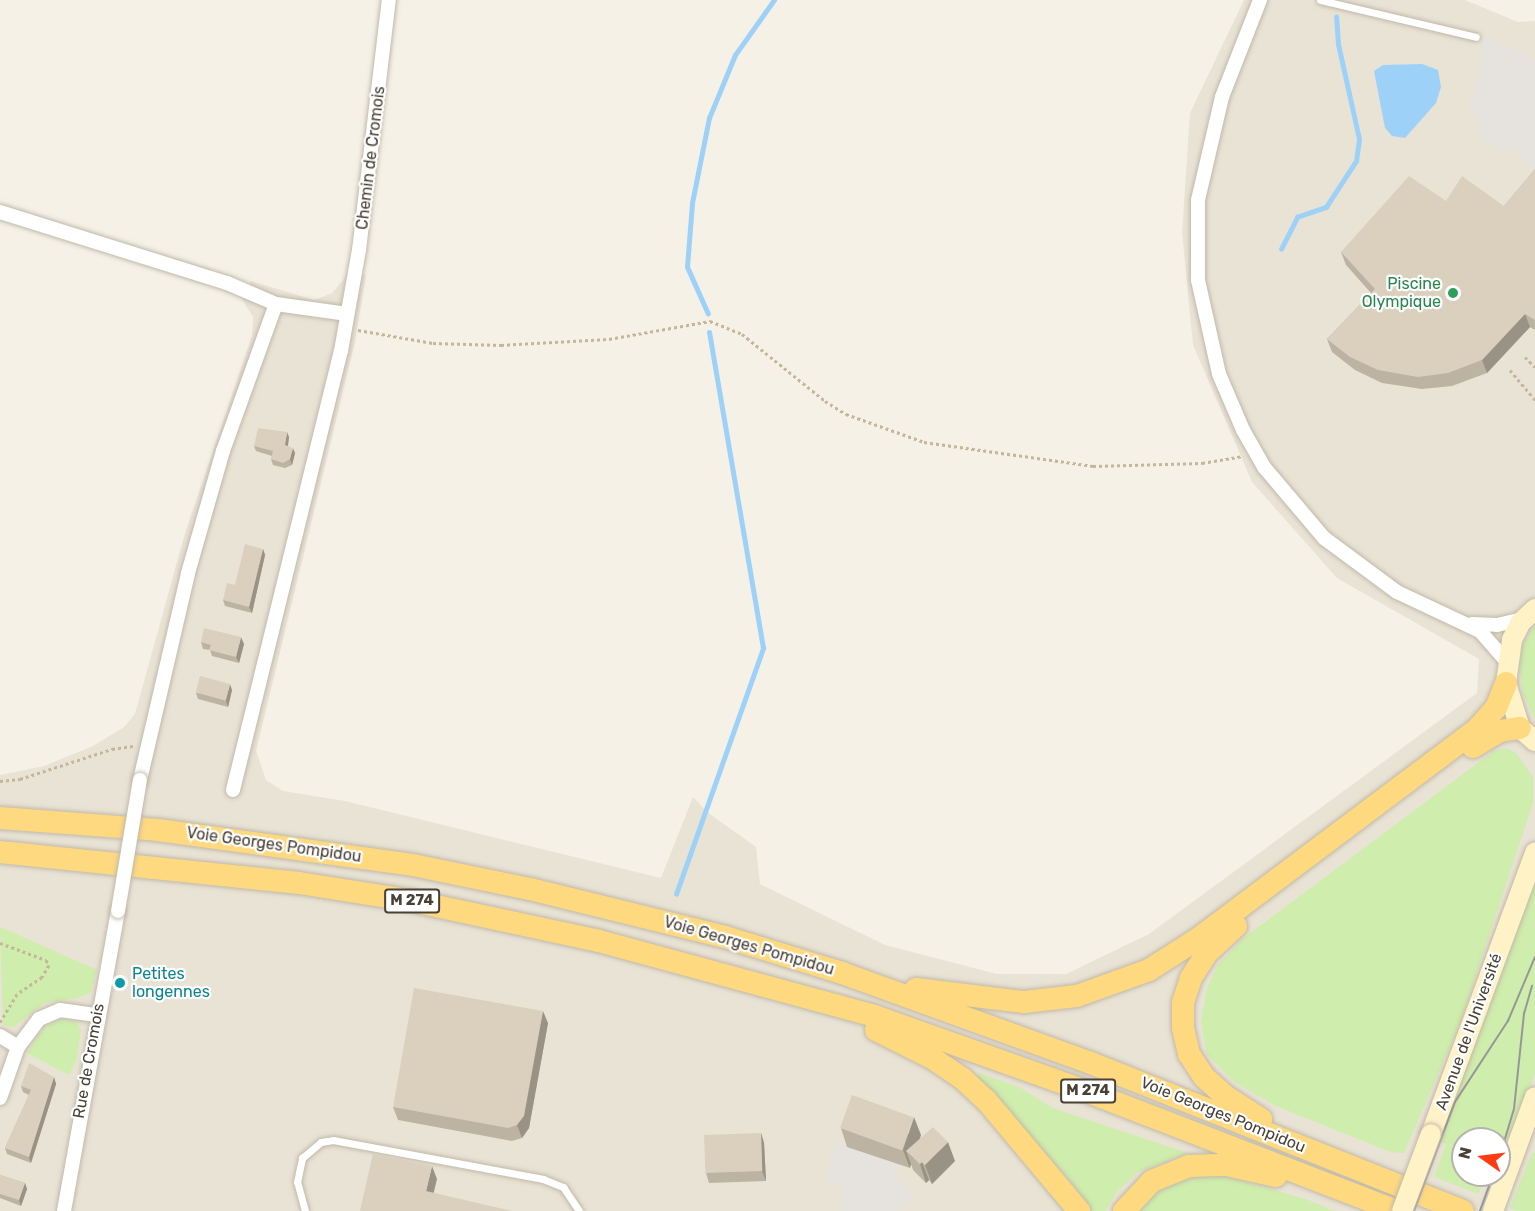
<!DOCTYPE html>
<meta charset="utf-8">
<style>
body{margin:0}
#map{position:relative;width:1535px;height:1211px;overflow:hidden;background:#f5f1e7;font-family:Rubik,sans-serif}
div>[style]{position:absolute}
[style*='--x']{left:calc(var(--x)*1px);top:calc(var(--y)*1px);width:calc(var(--w)*1px);rotate:calc(var(--a)*1deg)}
.residential>*{inset:0;background:#e9e3d5}
.green>*{inset:0;background:#cfedac}
.parking>*{inset:0;background:#e6e3df}
.water>*{inset:0;background:#9ed1f7}
.stream>*{height:4.5px;margin:-2.25px;padding:0 2.25px;transform-origin:2.25px;border-radius:2.25px;background:#9ed1f7}
.path>*{height:3px;margin-top:-1.5px;transform-origin:0;background:repeating-linear-gradient(90deg,#c5b699 0 3px,transparent 0 6px)}
.roads{filter:drop-shadow(0 0 2px #c1b9a9) drop-shadow(0 0 2px #c1b9a9)}
.service>*{height:7px;margin:-3.5px;padding:0 3.5px;transform-origin:3.5px;border-radius:3.5px;background:#fff}
.minor>*{height:14px;margin:-7px;padding:0 7px;transform-origin:7px;border-radius:7px;background:#fff}
.secondary>*{height:20px;margin:-10px;padding:0 10px;transform-origin:10px;border-radius:10px;background:#fff2c7}
.trunk>*{height:22px;margin:-11px;padding:0 11px;transform-origin:11px;border-radius:11px;background:#ffd97f}
.tram>*{height:1.5px;margin:-0.75px;padding:0 0.75px;transform-origin:0.75px;border-radius:0.75px;background:#979797}
.bridges{filter:drop-shadow(0 0 2px #c1b9a9) drop-shadow(0 0 2px #c1b9a9)}
.minor-bridge>*{height:14px;margin:-7px;padding:0 7px;transform-origin:7px;border-radius:7px;background:#fff}
.secondary-bridge>*{height:20px;margin:-10px;padding:0 10px;transform-origin:10px;border-radius:10px;background:#fff2c7}
.wall>*{inset:0;background:#bcb3a3}
.shaded-wall>*{inset:0;background:#999285}
.building>*{inset:0;background:#dbd0be;transform-origin:0 0}
.dots>*{width:16px;height:16px;translate:-50% -50%;box-sizing:border-box;border:3px solid #fff;border-radius:50%}
span{translate:-50% -50%;white-space:nowrap;text-align:center;line-height:1.15;-webkit-text-stroke:4.5px #fff;paint-order:stroke}
.shield-label span{padding:2px 4px;background:#fff;border:2px solid;border-radius:4px;-webkit-text-stroke-width:0}
.shield-label{font-size:15px;color:#494135;font-weight:700}
.street-label{font-size:16px;color:#494135}
.leisure-label{font-size:16px;color:#27864d}
.right{translate:-100% -50%;text-align:right}
.culture-label{font-size:16px;color:#0d838f}
.left{translate:0 -50%;text-align:left}
.north{position:absolute;left:1451px;top:1127px;width:60px;height:60px;box-sizing:border-box;background:#fff;border:2px solid #b6b3ae;border-radius:50%;rotate:284deg;font-size:16px;font-weight:700;line-height:24px;text-align:center;color:#494135}
.north::after{content:'';display:block;margin:auto;width:21px;height:27px;background:#ff3b14;clip-path:polygon(50% 0,100% 100%,50% 72%,0 100%)}
</style>
<div id="map">
<div class="residential">
<i style="clip-path:polygon(evenodd,1244px 0,1465px 0,1518px 22px,1535px 21px,1535px 1211px,0 1211px,0 775px,44px 766px,93px 746px,124px 727px,135px 714px,185px 533px,252px 336px,253px 317px,240px 296px,251px 281px,314px 300px,332px 293px,349px 273px,366px 275px,355px 342px,256px 751px,266px 780px,283px 791px,345px 801px,661px 878px,693px 797px,707px 812px,756px 847px,760px 884px,885px 945px,997px 974px,1066px 974px,1149px 934px,1477px 693px,1479px 659px,1337px 578px,1252px 482px,1193px 345px,1182px 232px,1190px 113px,1244px 0,1463px 1139px,1499px 1139px,1499px 1175px,1463px 1175px,1463px 1139px)"></i>
</div>
<div class="green">
<i style="clip-path:polygon(1535px 624px,1535px 719px,1523px 694px,1519px 665px,1523px 645px)"></i>
<i style="clip-path:polygon(1506px 748px,1516px 753px,1533px 777px,1533px 803px,1460px 1023px,1404px 1153px,1391px 1152px,1276px 1106px,1236px 1083px,1207px 1055px,1201px 1022px,1207px 988px,1218px 965px,1241px 940px,1494px 751px)"></i>
<i style="clip-path:polygon(1535px 867px,1535px 1074px,1502px 1165px,1499px 1139px,1463px 1139px,1463px 1175px,1486px 1175px,1479px 1194px,1434px 1177px,1446px 1144px,1435px 1140px)"></i>
<i style="clip-path:polygon(0 927px,97px 970px,91px 992px,78px 998px,44px 1003px,14px 1027px,3px 1025px)"></i>
<i style="clip-path:polygon(63px 1018px,77px 1022px,81px 1030px,77px 1059px,69px 1075px,27px 1053px,44px 1027px)"></i>
<i style="clip-path:polygon(980px 1073px,1021px 1088px,1053px 1108px,1188px 1153px,1138px 1172px,1116px 1193px,1106px 1211px,1090px 1211px,1072px 1183px,977px 1076px)"></i>
<i style="clip-path:polygon(1532px 1153px,1535px 1153px,1535px 1211px,1517px 1211px,1510px 1208px)"></i>
<i style="clip-path:polygon(1216px 1173px,1308px 1200px,1334px 1211px,1135px 1211px,1169px 1180px)"></i>
</div>
<div class="parking">
<i style="clip-path:polygon(1483px 36px,1535px 59px,1535px 174px,1511px 146px,1504px 154px,1476px 137px,1481px 125px,1469px 108px,1479px 76px)"></i>
<i style="clip-path:polygon(836px 1143px,900px 1165px,895px 1177px,915px 1193px,897px 1211px,840px 1211px,845px 1186px,832px 1182px,827px 1171px)"></i>
</div>
<div class="water">
<i style="clip-path:polygon(1422px 64px,1438px 70px,1441px 87px,1436px 103px,1405px 138px,1392px 136px,1385px 128px,1374px 71px,1383px 65px)"></i>
</div>
<div class="stream">
<i style="--x:1281;--y:249;--w:36;--a:-63"></i>
<i style="--x:1297;--y:217;--w:31;--a:-19"></i>
<i style="--x:1326;--y:207;--w:55;--a:-56.9"></i>
<i style="--x:1356;--y:161;--w:22;--a:-82"></i>
<i style="--x:1359;--y:139;--w:97;--a:-102.5"></i>
<i style="--x:1338;--y:44;--w:27;--a:-94"></i>
<i style="--x:708;--y:314;--w:51;--a:-114.1"></i>
<i style="--x:687;--y:267;--w:64;--a:-85.5"></i>
<i style="--x:692;--y:203;--w:87;--a:-78.7"></i>
<i style="--x:709;--y:118;--w:68;--a:-67.6"></i>
<i style="--x:735;--y:55;--w:67;--a:-54.7"></i>
<i style="--x:676;--y:894;--w:261;--a:-70.5"></i>
<i style="--x:763;--y:648;--w:320;--a:-99.7"></i>
</div>
<div class="path">
<i style="--x:358;--y:330;--w:76;--a:9.8"></i>
<i style="--x:433;--y:343;--w:68;--a:1.7"></i>
<i style="--x:501;--y:345;--w:108;--a:-3.2"></i>
<i style="--x:609;--y:339;--w:103;--a:-10.1"></i>
<i style="--x:710;--y:321;--w:35;--a:22"></i>
<i style="--x:742;--y:334;--w:107;--a:38.9"></i>
<i style="--x:825;--y:401;--w:25;--a:32"></i>
<i style="--x:846;--y:414;--w:83;--a:19.7"></i>
<i style="--x:924;--y:442;--w:171;--a:8.1"></i>
<i style="--x:1093;--y:466;--w:109;--a:-1.6"></i>
<i style="--x:1202;--y:463;--w:42;--a:-9.7"></i>
<i style="--x:1525;--y:357;--w:14;--a:45"></i>
<i style="--x:1510;--y:370;--w:39;--a:50"></i>
<i style="--x:0;--y:781;--w:20;--a:-6"></i>
<i style="--x:20;--y:779;--w:97;--a:-18.1"></i>
<i style="--x:112;--y:749;--w:21;--a:-8"></i>
<i style="--x:0;--y:943;--w:49;--a:20.3"></i>
<i style="--x:46;--y:960;--w:6;--a:59"></i>
<i style="--x:49;--y:965;--w:14;--a:120"></i>
<i style="--x:42;--y:977;--w:30;--a:146"></i>
<i style="--x:17;--y:994;--w:33;--a:121"></i>
</div>
<div class="roads">
<div class="service">
<i style="--x:1320;--y:0;--w:160;--a:13.3"></i>
<i style="--x:305;--y:1211;--w:30;--a:-105"></i>
<i style="--x:297;--y:1182;--w:25;--a:-78"></i>
<i style="--x:302;--y:1158;--w:25;--a:-40"></i>
<i style="--x:321;--y:1142;--w:12;--a:-9"></i>
<i style="--x:333;--y:1140;--w:214;--a:10.5"></i>
<i style="--x:543;--y:1179;--w:22;--a:22"></i>
<i style="--x:563;--y:1187;--w:29;--a:56"></i>
</div>
<div class="minor">
<i style="--x:1260;--y:0;--w:104;--a:111.4"></i>
<i style="--x:1222;--y:97;--w:106;--a:103.1"></i>
<i style="--x:1198;--y:200;--w:80;--a:90"></i>
<i style="--x:1198;--y:280;--w:96;--a:77.4"></i>
<i style="--x:1219;--y:374;--w:61;--a:66.8"></i>
<i style="--x:1243;--y:430;--w:43;--a:60.4"></i>
<i style="--x:1264;--y:467;--w:93;--a:49.8"></i>
<i style="--x:1324;--y:538;--w:91;--a:36.5"></i>
<i style="--x:1397;--y:592;--w:92;--a:25.2"></i>
<i style="--x:1480;--y:631;--w:43;--a:48.8"></i>
<i style="--x:0;--y:212;--w:238;--a:17.4"></i>
<i style="--x:227;--y:283;--w:53;--a:23.2"></i>
<i style="--x:276;--y:304;--w:72;--a:8"></i>
<i style="--x:1472;--y:624;--w:25;--a:2"></i>
<i style="--x:1497;--y:625;--w:28;--a:-13"></i>
<i style="--x:140;--y:780;--w:212;--a:-76.9"></i>
<i style="--x:188;--y:573;--w:127;--a:-74"></i>
<i style="--x:223;--y:451;--w:156;--a:-70.2"></i>
<i style="--x:233;--y:790;--w:452;--a:-76.2"></i>
<i style="--x:341;--y:351;--w:103;--a:-79.9"></i>
<i style="--x:359;--y:250;--w:252;--a:-83.2"></i>
<i style="--x:0;--y:1036;--w:21;--a:31"></i>
<i style="--x:0;--y:1098;--w:54;--a:-70.6"></i>
<i style="--x:18;--y:1047;--w:35;--a:-53"></i>
<i style="--x:39;--y:1019;--w:23;--a:-23"></i>
<i style="--x:60;--y:1010;--w:37;--a:8"></i>
<i style="--x:64;--y:1211;--w:305;--a:-79.8"></i>
</div>
<div class="secondary">
<i style="--x:1535;--y:609;--w:19;--a:137"></i>
<i style="--x:1521;--y:622;--w:20;--a:117"></i>
<i style="--x:1512;--y:640;--w:43;--a:97.9"></i>
<i style="--x:1506;--y:683;--w:47;--a:72.7"></i>
<i style="--x:1520;--y:728;--w:20;--a:41"></i>
<i style="--x:1431;--y:1134;--w:300;--a:-69.7"></i>
<i style="--x:1493;--y:1211;--w:121;--a:-69.8"></i>
</div>
<div class="trunk">
<i style="--x:1473;--y:747;--w:31;--a:-31"></i>
<i style="--x:1500;--y:731;--w:20;--a:-9"></i>
<i style="--x:0;--y:818;--w:158;--a:4.3"></i>
<i style="--x:158;--y:830;--w:257;--a:7.8"></i>
<i style="--x:413;--y:865;--w:119;--a:11.6"></i>
<i style="--x:530;--y:889;--w:201;--a:13.8"></i>
<i style="--x:725;--y:937;--w:122;--a:17.1"></i>
<i style="--x:842;--y:973;--w:265;--a:19.9"></i>
<i style="--x:1091;--y:1063;--w:400;--a:21.7"></i>
<i style="--x:0;--y:852;--w:301;--a:5.9"></i>
<i style="--x:299;--y:883;--w:110;--a:8.9"></i>
<i style="--x:408;--y:900;--w:195;--a:12.1"></i>
<i style="--x:599;--y:941;--w:283;--a:15.2"></i>
<i style="--x:872;--y:1015;--w:224;--a:19.6"></i>
<i style="--x:1083;--y:1090;--w:337;--a:21.1"></i>
<i style="--x:1236;--y:926;--w:40;--a:137"></i>
<i style="--x:1207;--y:953;--w:30;--a:123"></i>
<i style="--x:1191;--y:978;--w:26;--a:108"></i>
<i style="--x:1183;--y:1003;--w:25;--a:90"></i>
<i style="--x:1183;--y:1028;--w:27;--a:77"></i>
<i style="--x:1189;--y:1054;--w:27;--a:57"></i>
<i style="--x:1204;--y:1077;--w:28;--a:42"></i>
<i style="--x:1225;--y:1096;--w:43;--a:32.6"></i>
<i style="--x:916;--y:989;--w:109;--a:6.9"></i>
<i style="--x:1024;--y:1002;--w:53;--a:-6.5"></i>
<i style="--x:1077;--y:996;--w:77;--a:-19.9"></i>
<i style="--x:1149;--y:970;--w:59;--a:-32.6"></i>
<i style="--x:1199;--y:938;--w:348;--a:-36.9"></i>
<i style="--x:1477;--y:729;--w:28;--a:-48"></i>
<i style="--x:1496;--y:708;--w:27;--a:-68"></i>
<i style="--x:876;--y:1030;--w:63;--a:26.6"></i>
<i style="--x:932;--y:1058;--w:36;--a:34"></i>
<i style="--x:962;--y:1078;--w:33;--a:43"></i>
<i style="--x:986;--y:1100;--w:145;--a:50"></i>
<i style="--x:1124;--y:1211;--w:41;--a:-47"></i>
<i style="--x:1152;--y:1181;--w:40;--a:-22"></i>
<i style="--x:1189;--y:1166;--w:38;--a:-2"></i>
<i style="--x:1227;--y:1165;--w:50;--a:12.7"></i>
</div>
</div>
<div class="tram">
<i style="--x:1499;--y:1159;--w:52;--a:-73.3"></i>
<i style="--x:1514;--y:1109;--w:96;--a:-84"></i>
<i style="--x:1524;--y:1014;--w:29;--a:-74"></i>
<i style="--x:1414;--y:1211;--w:116;--a:-69.4"></i>
<i style="--x:1455;--y:1102;--w:97;--a:-56.8"></i>
<i style="--x:1508;--y:1021;--w:69;--a:-67.1"></i>
<i style="--x:1480;--y:1211;--w:38;--a:-70"></i>
</div>
<div class="bridges">
<div class="minor-bridge">
<i style="--x:118;--y:911;--w:133;--a:-80.5"></i>
</div>
<div class="secondary-bridge">
<i style="--x:1402;--y:1211;--w:82;--a:-69.4"></i>
</div>
</div>
<div class="wall">
<i style="clip-path:polygon(1535px 169px,1535px 330px,1530px 327px,1487px 373px,1452px 386px,1422px 389px,1382px 383px,1355px 370px,1332px 352px,1327px 339px,1371px 293px,1346px 265px,1341px 252px,1446px 201px,1504px 206px)"></i>
<i style="clip-path:polygon(289px 437px,288px 446px,295px 453px,292px 465px,285px 468px,273px 465px,271px 459px,272px 456px,256px 451px,254px 446px)"></i>
<i style="clip-path:polygon(263px 549px,265px 555px,252px 613px,225px 606px,223px 600px)"></i>
<i style="clip-path:polygon(201px 642px,244px 644px,239px 663px,212px 656px,210px 650px,203px 649px)"></i>
<i style="clip-path:polygon(232px 690px,228px 707px,198px 699px,196px 693px)"></i>
<i style="clip-path:polygon(548px 1023px,529px 1128px,522px 1138px,512px 1141px,398px 1120px,393px 1107px)"></i>
<i style="clip-path:polygon(54px 1077px,56px 1084px,31px 1163px,7px 1154px,5px 1148px,29px 1095px,23px 1092px,21px 1086px)"></i>
<i style="clip-path:polygon(841px 1128px,921px 1135px,920px 1138px,955px 1161px,932px 1184px,929px 1180px,926px 1183px,913px 1170px,911px 1164px,910px 1168px,847px 1147px)"></i>
<i style="clip-path:polygon(761px 1133px,764px 1143px,766px 1181px,709px 1183px,706px 1173px)"></i>
<i style="clip-path:polygon(0 1175px,25px 1183px,27px 1189px,21px 1206px,0 1198px)"></i>
</div>
<div class="shaded-wall">
<i style="clip-path:polygon(1525px 314px,1530px 327px,1487px 373px,1482px 360px)"></i>
<i style="clip-path:polygon(287px 432px,289px 437px,287px 451px,285px 445px)"></i>
<i style="clip-path:polygon(293px 448px,295px 453px,292px 465px,290px 459px)"></i>
<i style="clip-path:polygon(263px 549px,265px 555px,252px 613px,249px 607px)"></i>
<i style="clip-path:polygon(241px 637px,244px 644px,239px 663px,236px 657px)"></i>
<i style="clip-path:polygon(230px 684px,232px 690px,228px 707px,226px 701px)"></i>
<i style="clip-path:polygon(543px 1011px,548px 1023px,529px 1128px,522px 1138px,517px 1125px)"></i>
<i style="clip-path:polygon(54px 1077px,56px 1084px,31px 1163px,29px 1157px)"></i>
<i style="clip-path:polygon(914px 1117px,921px 1135px,913px 1158px,906px 1151px,911px 1164px,910px 1168px,903px 1150px)"></i>
<i style="clip-path:polygon(761px 1133px,764px 1143px,766px 1181px,762px 1171px)"></i>
<i style="clip-path:polygon(948px 1142px,955px 1161px,932px 1184px,925px 1165px)"></i>
<i style="clip-path:polygon(922px 1162px,929px 1180px,926px 1183px,920px 1164px)"></i>
<i style="clip-path:polygon(432px 1166px,437px 1179px,431px 1204px,426px 1191px)"></i>
<i style="clip-path:polygon(25px 1183px,27px 1189px,21px 1206px,19px 1200px)"></i>
</div>
<div class="building">
<i style="clip-path:polygon(1535px 169px,1535px 320px,1525px 314px,1482px 360px,1448px 373px,1418px 377px,1378px 370px,1350px 357px,1327px 339px,1375px 289px,1341px 252px,1409px 176px,1446px 201px,1462px 176px,1504px 206px)"></i>
<i style="clip-path:polygon(258px 428px,287px 432px,285px 445px,293px 448px,290px 459px,283px 463px,271px 459px,273px 451px,254px 446px)"></i>
<i style="clip-path:polygon(245px 544px,263px 549px,249px 607px,223px 600px,227px 583px,235px 585px)"></i>
<i style="clip-path:polygon(204px 628px,241px 637px,236px 657px,209px 650px,211px 645px,201px 642px)"></i>
<i style="left:200px;top:676px;width:31px;height:17px;rotate:15deg"></i>
<i style="clip-path:polygon(414px 988px,543px 1011px,524px 1116px,517px 1125px,508px 1128px,393px 1107px)"></i>
<i style="clip-path:polygon(29px 1063px,54px 1077px,29px 1157px,5px 1148px,31px 1090px,21px 1086px)"></i>
<i style="left:852px;top:1095px;width:66px;height:35px;rotate:20deg"></i>
<i style="clip-path:polygon(933px 1127px,948px 1142px,925px 1165px,922px 1162px,920px 1164px,906px 1151px)"></i>
<i style="left:761px;top:1133px;width:38px;height:57px;rotate:88deg"></i>
<i style="clip-path:polygon(373px 1153px,432px 1166px,426px 1191px,512px 1211px,360px 1211px)"></i>
<i style="clip-path:polygon(0 1175px,25px 1183px,19px 1200px,0 1194px)"></i>
</div>
<div class="dots">
<i style="left:1453px;top:293px;background:#2e9e5b"></i>
<i style="left:120px;top:983px;background:#0f9aa8"></i>
</div>
<div class="shield-label">
<span style="left:412px;top:901px">M 274</span>
<span style="left:1088px;top:1091px">M 274</span>
</div>
<div class="street-label">
<span style="left:371px;top:158px;rotate:-83deg">Chemin de Cromois</span>
<span style="left:274px;top:845px;rotate:8deg">Voie Georges Pompidou</span>
<span style="left:749px;top:946px;rotate:16deg">Voie Georges Pompidou</span>
<span style="left:1469px;top:1032px;rotate:-70deg">Avenue de l'Université</span>
<span style="left:89px;top:1061px;rotate:-80deg">Rue de Cromois</span>
<span style="left:1223px;top:1115px;rotate:22deg">Voie Georges Pompidou</span>
</div>
<div class="leisure-label">
<span class="right" style="left:1441px;top:293px">Piscine<br>Olympique</span>
</div>
<div class="culture-label">
<span class="left" style="left:132px;top:983px">Petites<br>longennes</span>
</div>
<div class="north">N</div>
</div>
